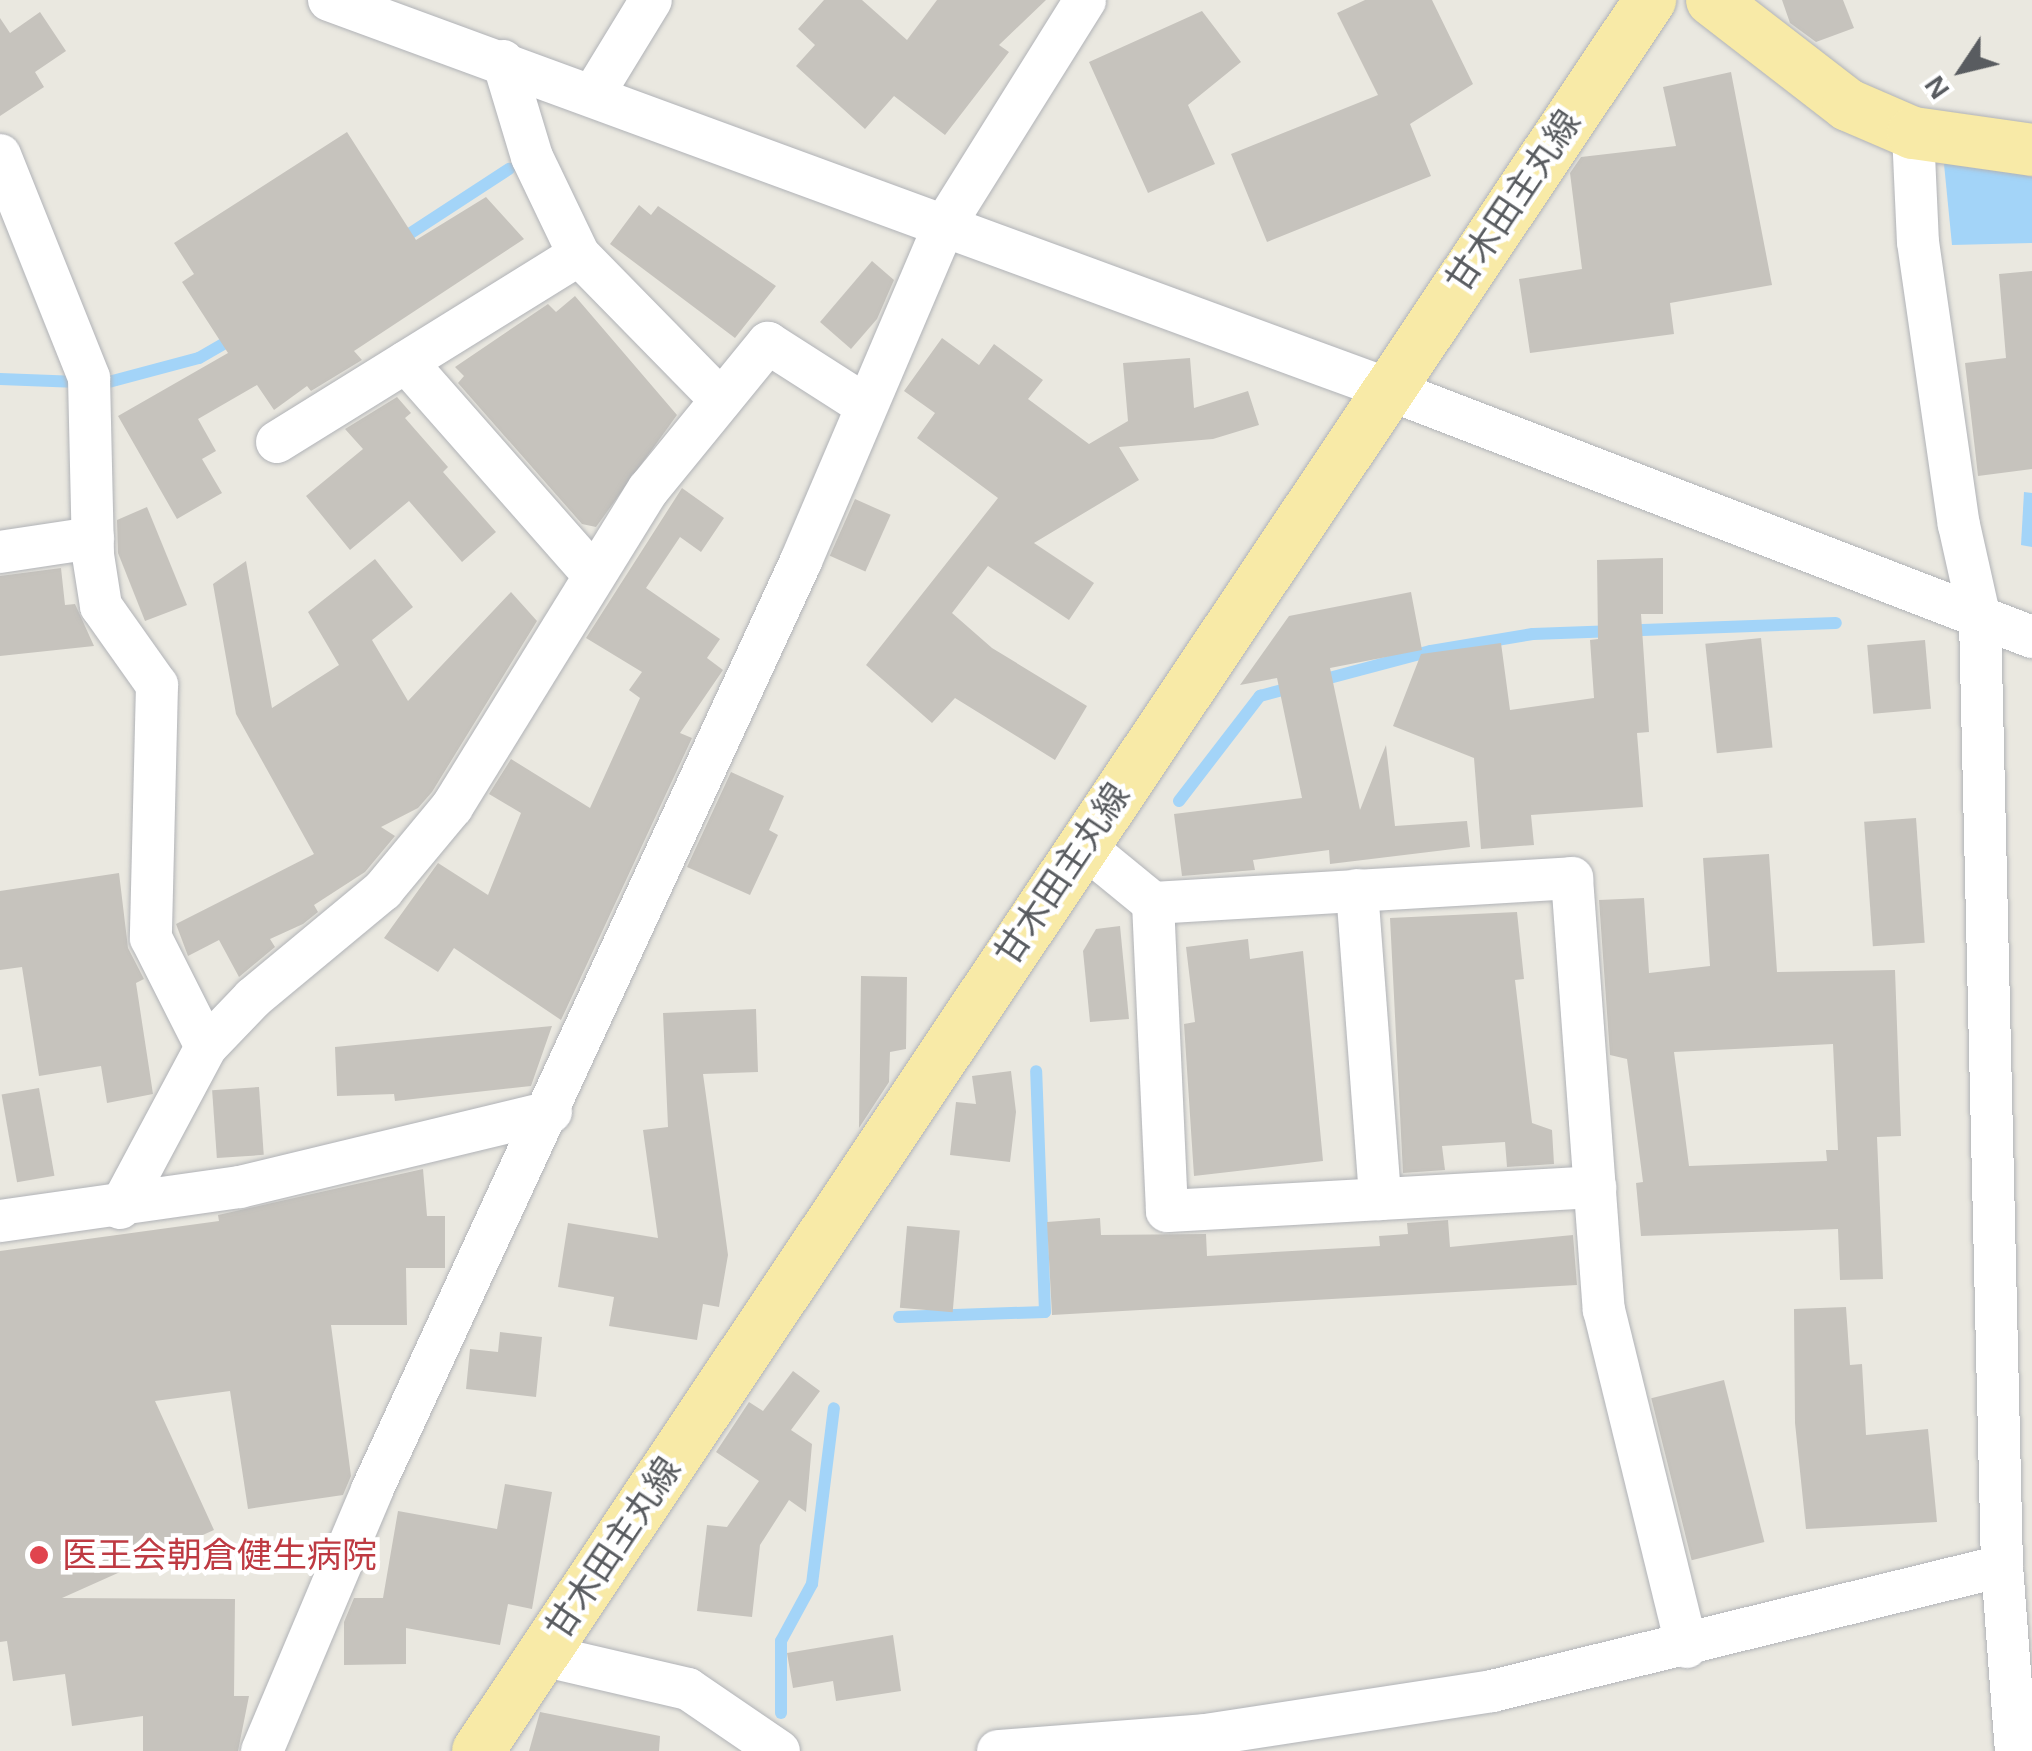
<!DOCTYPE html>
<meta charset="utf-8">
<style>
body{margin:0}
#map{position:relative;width:2032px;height:1751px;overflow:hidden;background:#eae8e0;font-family:Helvetica,"Noto Sans JP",sans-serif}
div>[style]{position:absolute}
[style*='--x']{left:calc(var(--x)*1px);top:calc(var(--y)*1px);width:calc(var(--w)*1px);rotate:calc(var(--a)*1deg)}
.water>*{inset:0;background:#a3d4f8}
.stream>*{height:12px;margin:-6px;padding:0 6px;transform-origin:6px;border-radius:6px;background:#a3d4f8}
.building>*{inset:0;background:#c6c3bd;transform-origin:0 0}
.roads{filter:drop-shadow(0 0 2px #b1b3b7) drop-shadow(0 0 2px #b1b3b7)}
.minor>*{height:42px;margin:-21px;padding:0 21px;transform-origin:21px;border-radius:21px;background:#fff}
.major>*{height:52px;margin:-26px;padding:0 26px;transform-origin:26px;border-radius:26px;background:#f8eaa7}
.dots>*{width:28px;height:28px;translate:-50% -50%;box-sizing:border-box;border:5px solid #fff;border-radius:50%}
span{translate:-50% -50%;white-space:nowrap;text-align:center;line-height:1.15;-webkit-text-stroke:9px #fff;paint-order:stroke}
.street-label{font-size:35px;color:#595c60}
.health-label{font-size:35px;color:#be3a42}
.left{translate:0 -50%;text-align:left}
.north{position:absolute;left:1912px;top:20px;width:100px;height:100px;-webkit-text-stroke:8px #fff;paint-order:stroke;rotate:235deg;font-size:28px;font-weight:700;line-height:40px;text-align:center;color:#595c60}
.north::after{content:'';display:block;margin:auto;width:35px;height:45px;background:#595c60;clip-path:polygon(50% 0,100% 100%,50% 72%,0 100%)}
</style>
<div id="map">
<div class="water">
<i style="clip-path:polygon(1955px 157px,2032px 177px,2032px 243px,1952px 245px,1944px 164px)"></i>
<i style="clip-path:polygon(2024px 492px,2032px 493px,2032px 547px,2021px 545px)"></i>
</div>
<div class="stream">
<i style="--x:397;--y:242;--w:134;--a:-33.1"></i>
<i style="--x:0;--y:379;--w:105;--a:2.2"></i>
<i style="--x:105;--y:383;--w:97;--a:-14.9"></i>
<i style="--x:199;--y:358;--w:39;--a:-30"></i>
<i style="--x:1318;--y:681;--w:117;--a:-14.9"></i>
<i style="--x:1431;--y:651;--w:103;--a:-9.5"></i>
<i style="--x:1533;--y:634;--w:303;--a:-2.1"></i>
<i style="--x:1179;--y:801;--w:133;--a:-52.4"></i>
<i style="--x:1260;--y:696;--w:34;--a:-15"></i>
<i style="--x:899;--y:1317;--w:146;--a:-2"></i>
<i style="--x:1045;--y:1312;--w:241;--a:-92.1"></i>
<i style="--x:781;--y:1713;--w:72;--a:-90"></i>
<i style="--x:781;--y:1641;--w:65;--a:-61.5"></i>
<i style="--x:812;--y:1584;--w:177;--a:-82.9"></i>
</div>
<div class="building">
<i style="clip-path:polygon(824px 0,862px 0,907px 40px,937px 0,1046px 0,999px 45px,1009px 52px,945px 135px,894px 96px,865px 129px,796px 66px,815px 45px,798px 29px)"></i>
<i style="clip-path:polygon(1365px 0,1432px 0,1473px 84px,1410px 124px,1431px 176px,1267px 242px,1231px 154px,1378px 95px,1337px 13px)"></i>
<i style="clip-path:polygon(1782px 0,1843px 0,1854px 28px,1816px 42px,1790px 23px)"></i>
<i style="clip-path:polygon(1202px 11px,1241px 62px,1188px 105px,1215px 164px,1148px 193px,1089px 62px)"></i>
<i style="clip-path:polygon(40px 12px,66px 51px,35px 72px,44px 87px,0 116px,0 18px,10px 33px)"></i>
<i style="clip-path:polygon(1731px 72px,1772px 285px,1670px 303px,1674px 334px,1530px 353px,1519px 279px,1582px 269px,1570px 173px,1581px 157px,1676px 146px,1663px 87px)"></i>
<i style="clip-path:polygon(347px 132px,416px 240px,486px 197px,524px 239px,354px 351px,362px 360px,311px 391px,307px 386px,274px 410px,257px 385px,198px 419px,216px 451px,202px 459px,222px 493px,177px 519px,118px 416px,228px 353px,182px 282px,194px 274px,174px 243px)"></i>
<i style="clip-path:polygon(639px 205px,651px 215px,658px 206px,776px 286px,735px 338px,610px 244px)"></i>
<i style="clip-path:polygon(872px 261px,894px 280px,877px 319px,851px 349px,820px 322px)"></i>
<i style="clip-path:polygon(2032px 271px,2032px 469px,1978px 476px,1965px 363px,2006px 358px,1999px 274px)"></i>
<i style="clip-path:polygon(575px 296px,677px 415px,596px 527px,582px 524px,458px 383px,464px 376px,455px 367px,548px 304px,556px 312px)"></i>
<i style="clip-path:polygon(942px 338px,979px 365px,994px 344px,1043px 380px,1028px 399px,1089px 444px,1128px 421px,1123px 363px,1190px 358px,1194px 408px,1248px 391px,1259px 425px,1213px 439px,1119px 447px,1139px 480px,1034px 543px,1094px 583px,1069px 620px,988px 566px,952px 613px,992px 648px,1087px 706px,1055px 760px,955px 698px,932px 723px,866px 665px,998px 498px,917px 438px,935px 413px,904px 391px)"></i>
<i style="clip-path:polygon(397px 397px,411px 413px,405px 418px,448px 467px,443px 472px,496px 532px,462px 562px,409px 501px,350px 550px,306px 496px,363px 449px,345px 429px)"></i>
<i style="clip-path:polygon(682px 488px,724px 518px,701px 552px,680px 537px,646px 588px,720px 639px,707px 658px,723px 670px,680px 733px,692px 738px,561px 1020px,454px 948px,438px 972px,384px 938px,438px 863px,488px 895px,521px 813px,489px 794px,511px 759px,590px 808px,640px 698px,629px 690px,642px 672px,586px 638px)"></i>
<i style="left:855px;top:499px;width:39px;height:62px;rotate:24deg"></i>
<i style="clip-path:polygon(147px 507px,187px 605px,145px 621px,118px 553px,117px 520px)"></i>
<i style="clip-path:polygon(1663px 558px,1663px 614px,1641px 614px,1649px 732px,1637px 733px,1643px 807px,1531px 815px,1534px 845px,1481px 849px,1474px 758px,1393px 726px,1421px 654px,1501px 643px,1510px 710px,1594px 698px,1590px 640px,1598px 639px,1597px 560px)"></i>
<i style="clip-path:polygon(375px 559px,413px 607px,372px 640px,408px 701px,511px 592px,537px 621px,432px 792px,418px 808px,381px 827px,395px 836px,365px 872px,314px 905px,318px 912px,303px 924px,270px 939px,275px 947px,239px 977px,219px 940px,188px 956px,176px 924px,314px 854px,236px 714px,213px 584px,246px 561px,272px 708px,339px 665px,308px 612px)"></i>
<i style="clip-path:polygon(61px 568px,65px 605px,75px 604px,94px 646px,0 656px,0 576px)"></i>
<i style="clip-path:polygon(1411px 592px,1422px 650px,1330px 668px,1360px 810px,1386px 745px,1395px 826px,1467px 821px,1470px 847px,1330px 864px,1329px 850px,1253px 860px,1255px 870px,1182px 876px,1174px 814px,1302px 798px,1277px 678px,1240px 685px,1289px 616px)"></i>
<i style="left:1761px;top:638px;width:110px;height:56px;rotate:84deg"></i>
<i style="left:1925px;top:640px;width:69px;height:58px;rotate:85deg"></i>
<i style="clip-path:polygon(731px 772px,784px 796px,769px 830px,778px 835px,750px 895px,687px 867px)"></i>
<i style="left:1916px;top:818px;width:125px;height:52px;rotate:86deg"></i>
<i style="clip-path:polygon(evenodd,1769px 854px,1777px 972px,1895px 970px,1901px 1136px,1877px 1137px,1883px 1279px,1840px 1280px,1838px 1229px,1641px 1236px,1636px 1183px,1643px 1182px,1627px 1059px,1610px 1055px,1599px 900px,1644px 898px,1649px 973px,1710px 966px,1703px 858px,1769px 854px,1833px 1044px,1838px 1150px,1826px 1150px,1827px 1161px,1689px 1166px,1674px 1052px,1833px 1044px)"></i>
<i style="clip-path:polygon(119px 873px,128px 948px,144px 979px,136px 983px,153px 1094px,107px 1103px,101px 1066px,39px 1076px,22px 967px,0 970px,0 891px)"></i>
<i style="clip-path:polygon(1517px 912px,1524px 979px,1515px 980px,1532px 1123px,1552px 1130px,1554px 1164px,1507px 1167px,1505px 1142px,1442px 1146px,1445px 1170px,1403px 1173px,1390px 918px)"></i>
<i style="clip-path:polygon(1120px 926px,1129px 1019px,1090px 1022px,1083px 951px,1096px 929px)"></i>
<i style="clip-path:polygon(1248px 939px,1250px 959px,1303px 951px,1323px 1161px,1194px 1176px,1184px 1024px,1195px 1022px,1186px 947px)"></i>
<i style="clip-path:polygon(861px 976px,907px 977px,906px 1049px,890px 1052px,889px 1082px,859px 1128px)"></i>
<i style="clip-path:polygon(756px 1009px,758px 1072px,703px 1074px,728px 1255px,719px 1307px,703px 1304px,697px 1340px,609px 1326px,614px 1297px,558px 1287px,568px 1223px,658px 1238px,643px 1130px,668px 1127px,663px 1013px)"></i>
<i style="clip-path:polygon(552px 1026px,531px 1086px,395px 1101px,394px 1094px,337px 1096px,335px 1047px)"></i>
<i style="clip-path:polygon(1011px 1071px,1016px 1112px,1010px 1162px,950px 1155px,956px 1102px,976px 1104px,972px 1076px)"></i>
<i style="left:259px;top:1087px;width:68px;height:47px;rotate:86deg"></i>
<i style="left:39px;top:1088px;width:89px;height:38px;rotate:80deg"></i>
<i style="clip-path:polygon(423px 1169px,427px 1216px,445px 1216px,445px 1268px,406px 1268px,407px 1325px,331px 1325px,351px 1476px,343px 1495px,248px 1509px,230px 1391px,155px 1401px,214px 1530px,62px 1598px,235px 1599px,234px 1696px,249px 1696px,238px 1751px,143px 1751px,143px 1716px,72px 1726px,65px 1674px,13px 1681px,7px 1641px,0 1642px,0 1251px,219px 1221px,218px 1215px)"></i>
<i style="clip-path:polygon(1100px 1218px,1101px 1235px,1206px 1234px,1207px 1256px,1380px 1246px,1379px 1236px,1408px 1234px,1407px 1223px,1448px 1220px,1450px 1247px,1573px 1235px,1577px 1285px,1052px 1315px,1047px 1222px)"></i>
<i style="left:907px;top:1226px;width:53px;height:82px;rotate:5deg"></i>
<i style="clip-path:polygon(1846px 1307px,1850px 1365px,1862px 1364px,1866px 1435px,1928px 1429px,1937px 1522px,1806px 1529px,1795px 1423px,1794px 1309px)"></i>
<i style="clip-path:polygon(500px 1332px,542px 1337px,536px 1397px,466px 1389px,470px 1349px,498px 1352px)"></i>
<i style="clip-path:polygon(793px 1371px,820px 1391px,791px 1430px,812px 1444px,806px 1512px,789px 1500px,760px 1545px,752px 1617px,697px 1611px,707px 1525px,727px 1527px,759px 1481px,716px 1452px,749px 1402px,763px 1411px)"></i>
<i style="left:1724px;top:1380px;width:167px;height:75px;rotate:76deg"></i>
<i style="clip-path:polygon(505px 1484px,552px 1492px,532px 1609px,508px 1604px,500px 1645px,406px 1628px,406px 1664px,344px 1665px,344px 1622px,354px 1598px,383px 1598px,398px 1511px,497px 1529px)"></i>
<i style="clip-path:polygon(893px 1635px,901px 1691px,836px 1701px,833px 1681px,793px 1688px,787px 1653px)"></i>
<i style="clip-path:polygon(540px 1712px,660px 1736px,659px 1751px,529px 1751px)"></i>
</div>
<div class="roads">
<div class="minor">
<i style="--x:329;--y:0;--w:1125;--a:20.17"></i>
<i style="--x:1385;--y:388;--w:693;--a:21.05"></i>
<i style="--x:503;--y:61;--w:100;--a:73.2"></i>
<i style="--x:532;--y:157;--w:109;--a:64.4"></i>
<i style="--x:579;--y:255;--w:203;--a:45.6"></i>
<i style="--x:593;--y:95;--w:111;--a:-58.6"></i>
<i style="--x:1913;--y:133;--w:109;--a:87.4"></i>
<i style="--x:1918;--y:242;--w:286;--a:81.8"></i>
<i style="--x:1959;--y:525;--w:96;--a:77.4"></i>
<i style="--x:1980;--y:619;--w:947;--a:88.67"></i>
<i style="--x:2002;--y:1566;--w:186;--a:85.7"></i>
<i style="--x:0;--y:155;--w:240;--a:68.2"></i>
<i style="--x:89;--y:378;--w:177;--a:88.7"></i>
<i style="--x:93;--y:555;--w:52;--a:81.1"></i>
<i style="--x:101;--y:606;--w:97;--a:54.7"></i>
<i style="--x:157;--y:685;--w:253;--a:91.4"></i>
<i style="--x:151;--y:938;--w:122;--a:63.2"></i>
<i style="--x:406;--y:362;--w:283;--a:48.6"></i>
<i style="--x:277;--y:442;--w:355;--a:-31.8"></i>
<i style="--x:0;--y:552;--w:94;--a:-8.6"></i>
<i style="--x:1081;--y:844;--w:93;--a:39.3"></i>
<i style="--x:1153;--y:903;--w:420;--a:-3.4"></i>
<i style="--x:1572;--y:878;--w:433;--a:85.8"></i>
<i style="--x:1604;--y:1310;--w:347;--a:76.2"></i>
<i style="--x:1357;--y:890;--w:310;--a:85.7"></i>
<i style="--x:1153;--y:903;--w:308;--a:87.4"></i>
<i style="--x:1167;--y:1211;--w:429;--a:-3.2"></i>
<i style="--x:120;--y:1208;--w:183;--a:-61.9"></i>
<i style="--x:206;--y:1047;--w:68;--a:-46.2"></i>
<i style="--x:253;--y:998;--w:169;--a:-39.7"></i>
<i style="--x:383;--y:890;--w:108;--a:-50.3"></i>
<i style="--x:452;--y:807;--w:373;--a:-58.3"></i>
<i style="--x:648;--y:490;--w:190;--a:-50.8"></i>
<i style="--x:768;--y:343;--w:115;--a:32.6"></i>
<i style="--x:0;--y:1221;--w:242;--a:-8.1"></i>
<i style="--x:240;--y:1187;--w:320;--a:-13.6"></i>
<i style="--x:542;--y:1655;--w:150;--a:13.1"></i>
<i style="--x:688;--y:1689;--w:110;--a:34.3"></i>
<i style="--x:262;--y:1751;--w:283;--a:-67.1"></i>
<i style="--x:372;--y:1490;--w:1023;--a:-65.21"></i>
<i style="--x:801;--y:561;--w:364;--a:-66.9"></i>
<i style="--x:944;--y:226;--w:266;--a:-58"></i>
<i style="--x:998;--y:1751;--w:208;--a:-4.4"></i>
<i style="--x:1205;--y:1735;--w:290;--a:-8.7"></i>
<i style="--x:1492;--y:1691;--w:525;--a:-13.77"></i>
</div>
<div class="major">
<i style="--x:1712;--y:0;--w:172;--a:37.7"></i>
<i style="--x:1848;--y:105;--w:71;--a:23.3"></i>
<i style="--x:1913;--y:133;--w:120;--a:8.1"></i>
<i style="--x:478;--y:1751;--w:2107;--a:-56.2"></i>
</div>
</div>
<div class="dots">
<i style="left:39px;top:1555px;background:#e0444e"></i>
</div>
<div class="street-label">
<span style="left:1513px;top:201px;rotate:-56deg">甘木田主丸線</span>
<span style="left:1062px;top:874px;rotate:-56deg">甘木田主丸線</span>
<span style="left:613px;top:1548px;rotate:-56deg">甘木田主丸線</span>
</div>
<div class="health-label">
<span class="left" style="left:62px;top:1555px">医王会朝倉健生病院</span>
</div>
<div class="north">N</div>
</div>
